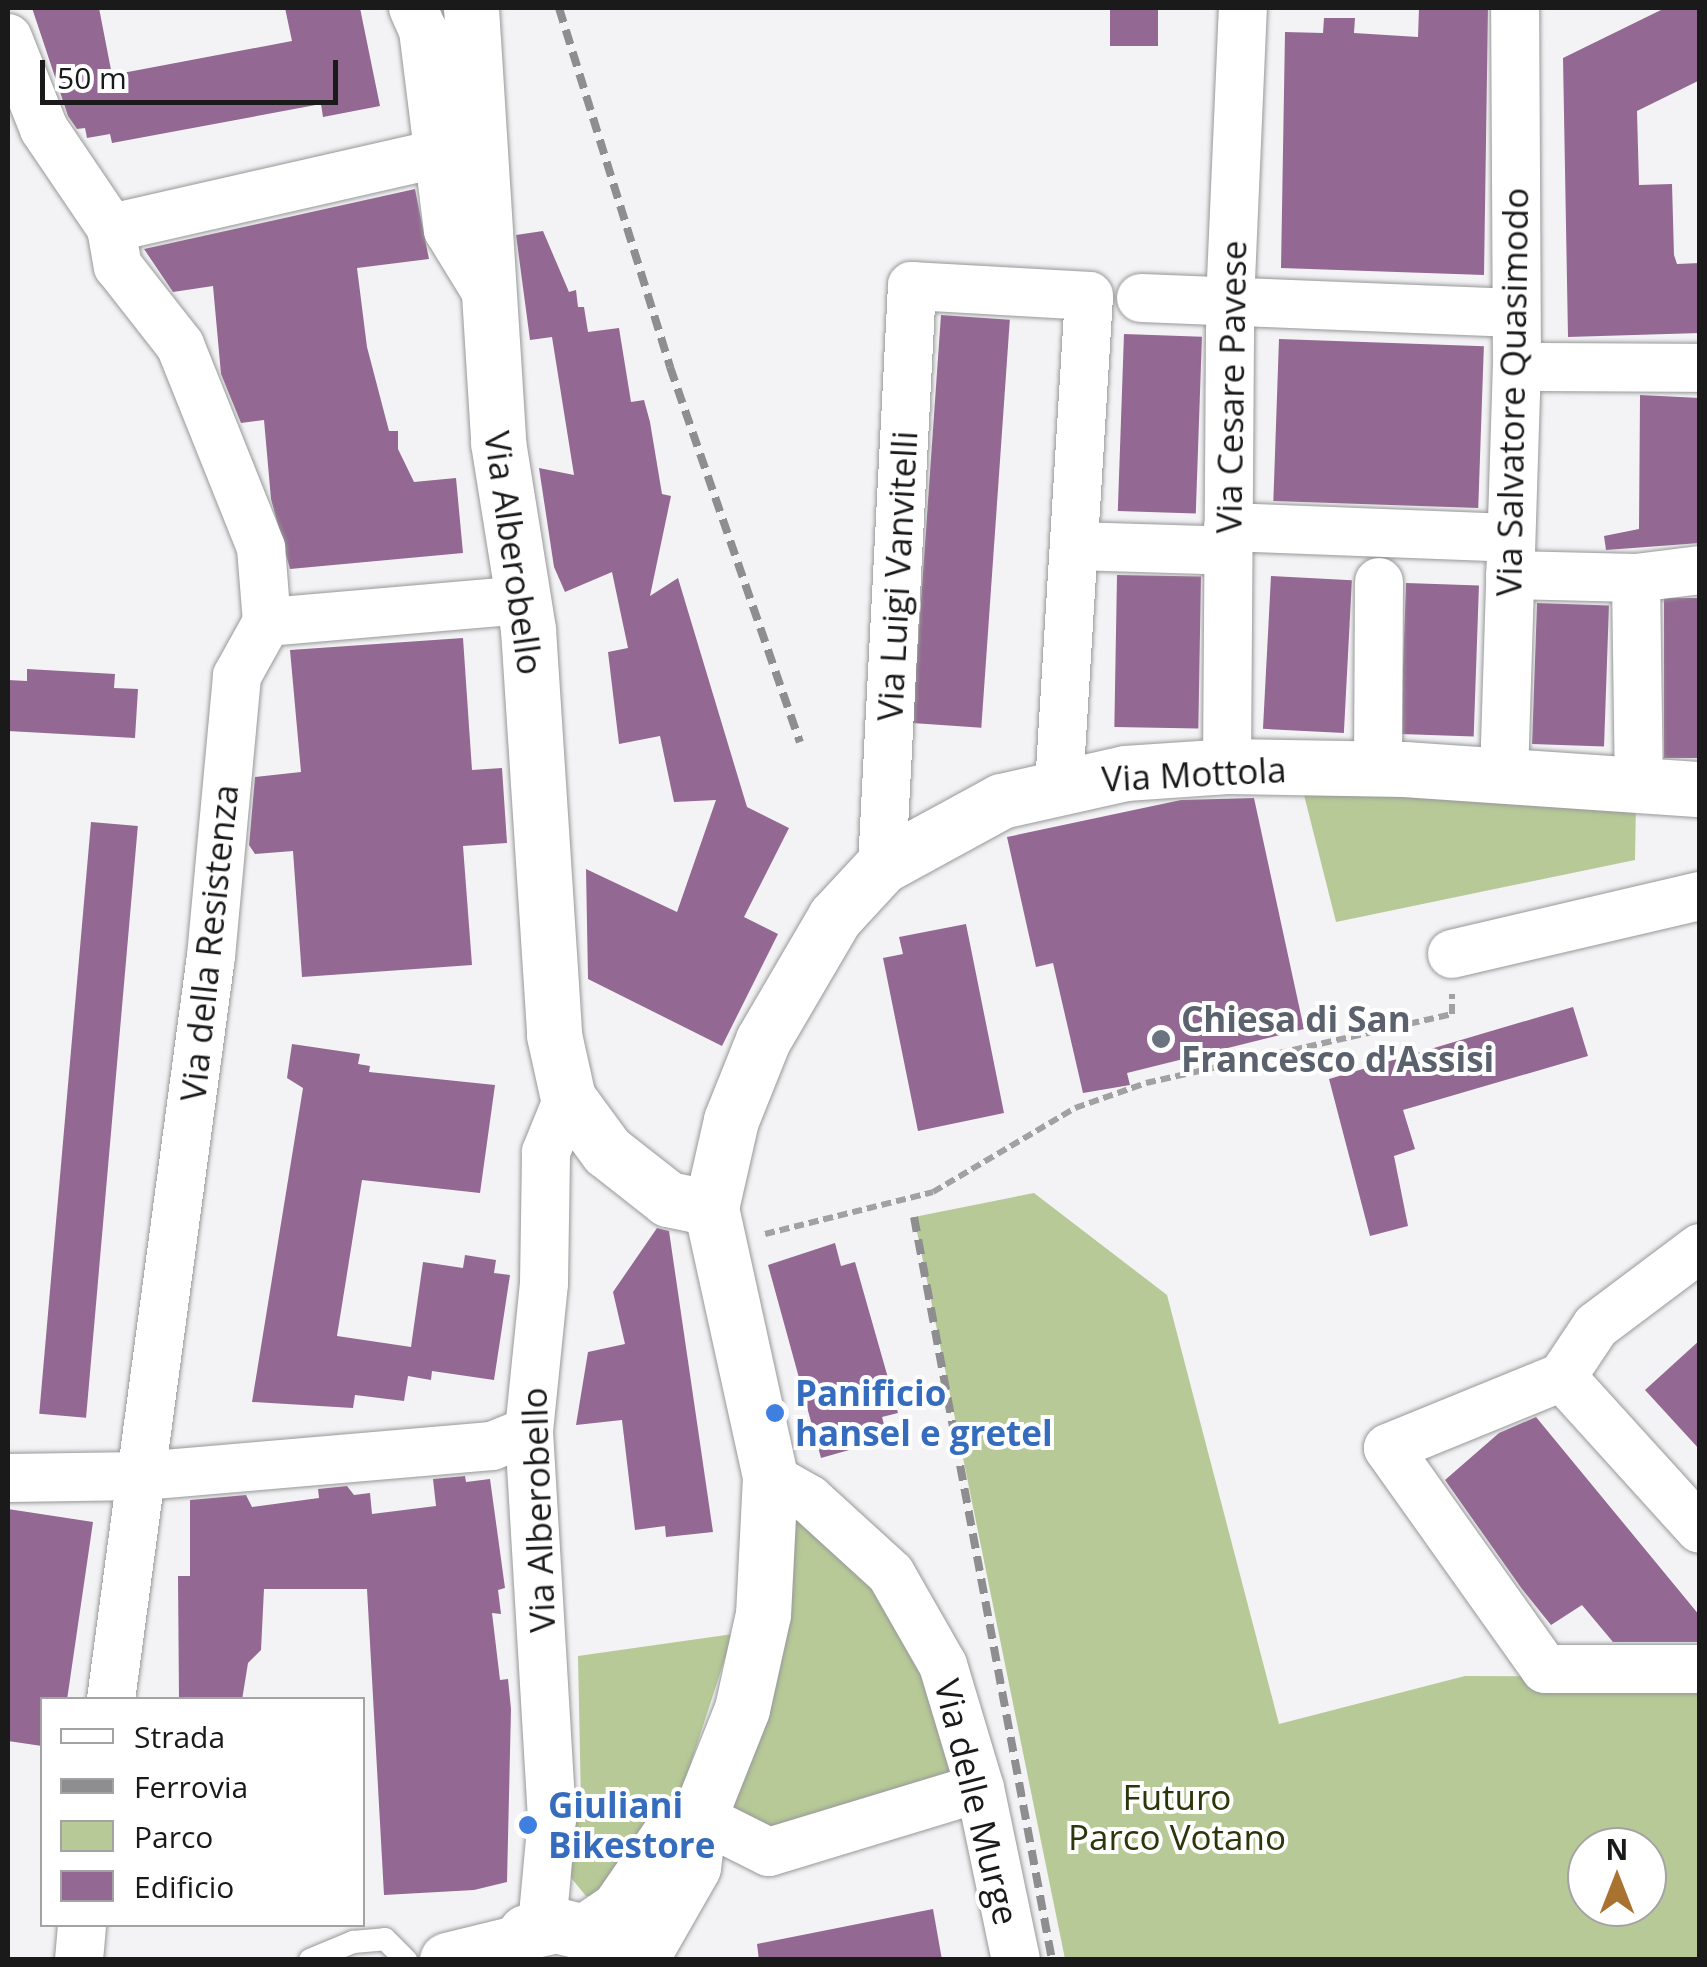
<!DOCTYPE html>
<style>
body{margin:0}
#map{position:relative;width:1707px;height:1967px;overflow:hidden;background:#f3f3f5;font-family:"Open Sans",sans-serif}
div>[style]{position:absolute}
[style*='--x']{left:calc(var(--x)*1px);top:calc(var(--y)*1px);width:calc(var(--w)*1px);rotate:calc(var(--a)*1deg)}
.green>*{inset:0;background:#b7c997}
.building>*{inset:0;background:#936892;transform-origin:0 0}
.path>*{height:6px;margin-top:-3px;transform-origin:0;background:repeating-linear-gradient(90deg,#a1a1a3 0 10px,transparent 0 15px)}
.roads{filter:drop-shadow(0 0 2px #979899) drop-shadow(0 0 2px #979899)}
.service>*{height:22px;margin:-11px;padding:0 11px;transform-origin:11px;border-radius:11px;background:#fff}
.minor>*{height:48px;margin:-24px;padding:0 24px;transform-origin:24px;border-radius:24px;background:#fff}
.tertiary>*{height:55px;margin:-27.5px;padding:0 27.5px;transform-origin:27.5px;border-radius:27.5px;background:#fff}
.secondary>*{height:55px;margin:-27.5px;padding:0 27.5px;transform-origin:27.5px;border-radius:27.5px;background:#fff}
.primary>*{height:55px;margin:-27.5px;padding:0 27.5px;transform-origin:27.5px;border-radius:27.5px;background:#fff}
.rail>*{height:8px;margin-top:-4px;transform-origin:0;background:repeating-linear-gradient(90deg,#8e8e90 0 15px,transparent 0 23px)}
.dots>*{width:28px;height:28px;translate:-50% -50%;box-sizing:border-box;border:5px solid #fff;border-radius:50%}
span{translate:-50% -50%;white-space:nowrap;text-align:center;line-height:1.15;-webkit-text-stroke:8px #fff;paint-order:stroke}
.street-label{font-size:35px;color:#1a1a1b}
.worship-label{font-size:35px;color:#5b616d;font-weight:700}
.left{translate:0 -50%;text-align:left}
.shop-label{font-size:35px;color:#366cbe;font-weight:700}
.park-label{font-size:35px;color:#2b370b}
.frame{position:absolute;inset:0;border:10px solid #1a1a1b;pointer-events:none}
.legend{position:absolute;left:40px;top:1697px;width:325px;height:230px;box-sizing:border-box;background:#fff;border:2px solid #a3a3a4;margin:0;padding:12px 18px;list-style:none;font-size:30px;color:#1a1a1b}
.legend li{display:flex;align-items:center;gap:20px;height:50px}
.legend b{width:50px;border:2px solid #a3a3a4}
.north{position:absolute;left:1567px;top:1827px;width:100px;height:100px;box-sizing:border-box;background:#fff;border:2px solid #a3a3a4;border-radius:50%;rotate:0deg;font-size:28px;font-weight:700;line-height:40px;text-align:center;color:#1a1a1b}
.north::after{content:'';display:block;margin:auto;width:35px;height:45px;background:#aa7230;clip-path:polygon(50% 0,100% 100%,50% 72%,0 100%)}
.scale{position:absolute;left:40px;top:60px;width:298px;height:45px;box-sizing:border-box;border:5px solid #1a1a1b;border-top:0;padding-left:12px;font-size:30px;line-height:35px;white-space:nowrap;color:#1a1a1b;-webkit-text-stroke:8px #fff;paint-order:stroke}
</style>
<div id="map">
<div class="green">
<i style="clip-path:polygon(1302px 787px,1636px 800px,1635px 860px,1336px 922px)"></i>
<i style="clip-path:polygon(evenodd,1034px 1193px,1167px 1295px,1279px 1724px,1465px 1676px,1699px 1677px,1699px 1959px,1065px 1959px,914px 1217px,1034px 1193px,1587px 1847px,1647px 1847px,1647px 1907px,1587px 1907px,1587px 1847px)"></i>
<i style="clip-path:polygon(790px 1509px,881px 1585px,928px 1671px,964px 1772px,771px 1835px,717px 1813px)"></i>
<i style="clip-path:polygon(733px 1634px,683px 1787px,605px 1896px,586px 1896px,567px 1873px,567px 1819px,581px 1805px,578px 1656px)"></i>
</div>
<div class="building">
<i style="clip-path:polygon(32px 8px,99px 8px,112px 75px,292px 41px,285px 8px,360px 8px,380px 106px,323px 117px,321px 104px,112px 143px,110px 134px,87px 138px,85px 128px,77px 129px,68px 116px)"></i>
<i style="left:1110px;top:8px;width:48px;height:38px"></i>
<i style="clip-path:polygon(1419px 8px,1488px 8px,1484px 275px,1281px 268px,1285px 32px,1323px 33px,1324px 18px,1355px 18px,1354px 33px,1418px 37px)"></i>
<i style="clip-path:polygon(1665px 8px,1700px 8px,1700px 80px,1637px 111px,1639px 185px,1672px 184px,1674px 255px,1677px 264px,1700px 263px,1700px 333px,1568px 337px,1563px 58px)"></i>
<i style="clip-path:polygon(415px 189px,429px 259px,357px 268px,367px 347px,389px 431px,398px 431px,398px 449px,414px 482px,456px 478px,463px 553px,290px 569px,271px 499px,264px 420px,241px 423px,221px 374px,213px 286px,173px 292px,144px 249px)"></i>
<i style="clip-path:polygon(543px 231px,569px 292px,576px 290px,578px 307px,584px 307px,588px 332px,619px 328px,631px 402px,644px 400px,650px 422px,662px 494px,671px 496px,650px 596px,678px 578px,747px 807px,789px 828px,744px 917px,778px 934px,722px 1046px,588px 979px,586px 869px,677px 912px,716px 800px,674px 802px,660px 736px,619px 744px,608px 652px,628px 648px,612px 572px,565px 592px,554px 567px,539px 468px,574px 475px,552px 337px,530px 340px,516px 235px)"></i>
<i style="left:941px;top:315px;width:69px;height:409px;rotate:4deg"></i>
<i style="left:1124px;top:334px;width:78px;height:177px;rotate:2deg"></i>
<i style="left:1279px;top:339px;width:205px;height:162px;rotate:2deg"></i>
<i style="clip-path:polygon(1640px 395px,1700px 398px,1700px 543px,1606px 550px,1604px 536px,1639px 529px)"></i>
<i style="left:1117px;top:575px;width:84px;height:152px;rotate:1deg"></i>
<i style="left:1271px;top:576px;width:81px;height:153px;rotate:3deg"></i>
<i style="left:1406px;top:583px;width:73px;height:151px;rotate:2deg"></i>
<i style="left:1700px;top:598px;width:160px;height:36px;rotate:90deg"></i>
<i style="left:1537px;top:603px;width:72px;height:141px;rotate:2deg"></i>
<i style="clip-path:polygon(463px 638px,472px 770px,502px 768px,507px 843px,463px 846px,472px 965px,302px 977px,293px 851px,255px 854px,249px 845px,255px 777px,301px 772px,290px 650px)"></i>
<i style="clip-path:polygon(27px 669px,115px 674px,114px 688px,138px 689px,135px 738px,8px 731px,8px 680px,27px 681px)"></i>
<i style="clip-path:polygon(1254px 798px,1304px 1029px,1127px 1073px,1130px 1085px,1083px 1093px,1053px 963px,1036px 967px,1007px 837px,1181px 800px)"></i>
<i style="left:91px;top:822px;width:47px;height:594px;rotate:5deg"></i>
<i style="clip-path:polygon(966px 924px,1004px 1113px,918px 1131px,883px 958px,903px 954px,899px 937px)"></i>
<i style="clip-path:polygon(1573px 1007px,1588px 1056px,1403px 1110px,1415px 1149px,1394px 1156px,1408px 1226px,1370px 1236px,1329px 1079px)"></i>
<i style="clip-path:polygon(292px 1044px,360px 1054px,358px 1064px,370px 1066px,369px 1072px,495px 1085px,480px 1193px,362px 1180px,337px 1336px,411px 1347px,423px 1262px,463px 1268px,465px 1255px,496px 1260px,494px 1273px,510px 1275px,494px 1380px,432px 1371px,431px 1380px,408px 1376px,404px 1401px,355px 1395px,353px 1408px,252px 1402px,303px 1088px,287px 1078px)"></i>
<i style="clip-path:polygon(657px 1228px,669px 1231px,713px 1532px,666px 1537px,665px 1526px,635px 1530px,622px 1420px,576px 1425px,588px 1352px,625px 1344px,613px 1292px)"></i>
<i style="clip-path:polygon(835px 1243px,841px 1266px,855px 1262px,898px 1413px,882px 1417px,888px 1439px,821px 1458px,768px 1265px)"></i>
<i style="clip-path:polygon(1700px 1340px,1700px 1450px,1645px 1390px)"></i>
<i style="clip-path:polygon(1536px 1417px,1700px 1616px,1700px 1642px,1613px 1642px,1582px 1605px,1551px 1625px,1522px 1589px,1445px 1480px,1499px 1433px)"></i>
<i style="clip-path:polygon(465px 1476px,466px 1482px,490px 1479px,505px 1588px,498px 1590px,501px 1614px,492px 1613px,500px 1680px,508px 1679px,511px 1709px,507px 1882px,474px 1890px,384px 1895px,367px 1589px,264px 1589px,261px 1650px,248px 1663px,242px 1700px,179px 1700px,178px 1576px,190px 1576px,190px 1500px,246px 1495px,252px 1507px,319px 1498px,318px 1489px,347px 1486px,354px 1495px,370px 1493px,372px 1514px,436px 1506px,433px 1479px)"></i>
<i style="clip-path:polygon(8px 1509px,93px 1522px,67px 1700px,42px 1700px,42px 1746px,8px 1741px)"></i>
<i style="clip-path:polygon(933px 1909px,942px 1960px,759px 1960px,757px 1944px)"></i>
</div>
<div class="path">
<i style="--x:765;--y:1234;--w:173;--a:-14"></i>
<i style="--x:933;--y:1192;--w:165;--a:-30.6"></i>
<i style="--x:1075;--y:1108;--w:75;--a:-19.4"></i>
<i style="--x:1146;--y:1083;--w:314;--a:-12.7"></i>
<i style="--x:1452;--y:1014;--w:20;--a:-90"></i>
</div>
<div class="roads">
<div class="service">
<i style="--x:310;--y:1960;--w:47;--a:-22.7"></i>
<i style="--x:353;--y:1942;--w:32;--a:-5"></i>
<i style="--x:385;--y:1939;--w:30;--a:45"></i>
</div>
<div class="minor">
<i style="--x:413;--y:8;--w:24;--a:66"></i>
<i style="--x:423;--y:30;--w:202;--a:82.9"></i>
<i style="--x:448;--y:230;--w:73;--a:58.5"></i>
<i style="--x:8;--y:38;--w:98;--a:68.4"></i>
<i style="--x:44;--y:129;--w:120;--a:55.9"></i>
<i style="--x:111;--y:228;--w:39;--a:80"></i>
<i style="--x:118;--y:266;--w:100;--a:51.9"></i>
<i style="--x:180;--y:345;--w:219;--a:68.2"></i>
<i style="--x:261;--y:548;--w:74;--a:85.4"></i>
<i style="--x:267;--y:622;--w:62;--a:119.1"></i>
<i style="--x:237;--y:676;--w:281;--a:95.3"></i>
<i style="--x:211;--y:956;--w:751;--a:97.66"></i>
<i style="--x:111;--y:228;--w:335;--a:-12.8"></i>
<i style="--x:1141;--y:298;--w:375;--a:2.3"></i>
<i style="--x:1517;--y:367;--w:183;--a:0.3"></i>
<i style="--x:1228;--y:527;--w:283;--a:2.2"></i>
<i style="--x:1074;--y:546;--w:131;--a:1.7"></i>
<i style="--x:1510;--y:575;--w:126;--a:1.4"></i>
<i style="--x:1636;--y:578;--w:64;--a:-7.1"></i>
<i style="--x:1636;--y:578;--w:207;--a:89.2"></i>
<i style="--x:267;--y:622;--w:258;--a:-4.9"></i>
<i style="--x:1227;--y:766;--w:463;--a:-89.6"></i>
<i style="--x:1230;--y:303;--w:295;--a:-87.5"></i>
<i style="--x:1378;--y:769;--w:187;--a:-89.7"></i>
<i style="--x:1504;--y:776;--w:409;--a:-88.2"></i>
<i style="--x:1517;--y:367;--w:359;--a:-90.3"></i>
<i style="--x:882;--y:866;--w:581;--a:-87.04"></i>
<i style="--x:912;--y:286;--w:177;--a:3.2"></i>
<i style="--x:1089;--y:296;--w:489;--a:93.5"></i>
<i style="--x:1452;--y:954;--w:255;--a:-13.2"></i>
<i style="--x:1562;--y:1377;--w:188;--a:157.8"></i>
<i style="--x:1388;--y:1448;--w:271;--a:54.6"></i>
<i style="--x:1545;--y:1669;--w:155;--a:0"></i>
<i style="--x:1562;--y:1377;--w:205;--a:47.8"></i>
<i style="--x:1562;--y:1377;--w:61;--a:-56.3"></i>
<i style="--x:1596;--y:1326;--w:130;--a:-36.9"></i>
<i style="--x:770;--y:1477;--w:45;--a:29.4"></i>
<i style="--x:809;--y:1499;--w:111;--a:42.4"></i>
<i style="--x:891;--y:1574;--w:105;--a:60.3"></i>
<i style="--x:943;--y:1665;--w:128;--a:73.3"></i>
<i style="--x:980;--y:1788;--w:176;--a:78.2"></i>
<i style="--x:8;--y:1478;--w:134;--a:-0.9"></i>
<i style="--x:142;--y:1476;--w:351;--a:-4.9"></i>
<i style="--x:492;--y:1446;--w:40;--a:-22"></i>
<i style="--x:699;--y:1817;--w:78;--a:26.6"></i>
<i style="--x:769;--y:1852;--w:220;--a:-16.9"></i>
<i style="--x:542;--y:1926;--w:107;--a:-84.7"></i>
<i style="--x:552;--y:1819;--w:389;--a:-93.4"></i>
<i style="--x:529;--y:1431;--w:149;--a:-84.2"></i>
<i style="--x:544;--y:1283;--w:131;--a:-89.1"></i>
<i style="--x:546;--y:1152;--w:58;--a:-67.8"></i>
<i style="--x:79;--y:1960;--w:36;--a:-85"></i>
</div>
<div class="tertiary">
<i style="--x:711;--y:1208;--w:90;--a:-77.2"></i>
<i style="--x:731;--y:1120;--w:86;--a:-68.2"></i>
<i style="--x:763;--y:1040;--w:143;--a:-59.7"></i>
<i style="--x:835;--y:917;--w:69;--a:-47.3"></i>
<i style="--x:882;--y:866;--w:136;--a:-28.6"></i>
<i style="--x:1001;--y:801;--w:127;--a:-12.7"></i>
<i style="--x:1125;--y:773;--w:102;--a:-3.9"></i>
<i style="--x:1227;--y:766;--w:177;--a:1"></i>
<i style="--x:1404;--y:769;--w:297;--a:3.9"></i>
</div>
<div class="secondary">
<i style="--x:447;--y:1960;--w:67;--a:-13.8"></i>
</div>
<div class="primary">
<i style="--x:471;--y:8;--w:435;--a:86.4"></i>
<i style="--x:498;--y:442;--w:189;--a:80.9"></i>
<i style="--x:528;--y:629;--w:407;--a:86.3"></i>
<i style="--x:554;--y:1035;--w:65;--a:77.5"></i>
<i style="--x:568;--y:1098;--w:66;--a:53.7"></i>
<i style="--x:607;--y:1151;--w:78;--a:38.2"></i>
<i style="--x:668;--y:1199;--w:44;--a:11.8"></i>
<i style="--x:711;--y:1208;--w:275;--a:77.6"></i>
<i style="--x:770;--y:1477;--w:137;--a:92.9"></i>
<i style="--x:763;--y:1614;--w:97;--a:102.5"></i>
<i style="--x:742;--y:1709;--w:116;--a:111.7"></i>
<i style="--x:699;--y:1817;--w:50;--a:96.8"></i>
<i style="--x:693;--y:1867;--w:107;--a:119.7"></i>
<i style="--x:584;--y:1932;--w:41;--a:-34.1"></i>
<i style="--x:618;--y:1909;--w:90;--a:-55.4"></i>
<i style="--x:669;--y:1835;--w:35;--a:-31"></i>
<i style="--x:502;--y:1960;--w:37;--a:-49"></i>
<i style="--x:526;--y:1932;--w:31;--a:-13"></i>
<i style="--x:556;--y:1925;--w:29;--a:14"></i>
<i style="--x:584;--y:1932;--w:33;--a:49"></i>
</div>
</div>
<div class="rail">
<i style="--x:559;--y:8;--w:376;--a:72.8"></i>
<i style="--x:670;--y:367;--w:397;--a:70.9"></i>
<i style="--x:914;--y:1217;--w:756;--a:79.48"></i>
</div>
<div class="dots">
<i style="left:1161px;top:1039px;background:#6b7280"></i>
<i style="left:775px;top:1413px;background:#3f7fe0"></i>
<i style="left:528px;top:1825px;background:#3f7fe0"></i>
</div>
<div class="street-label">
<span style="left:1231px;top:387px;rotate:-89deg">Via Cesare Pavese</span>
<span style="left:1512px;top:392px;rotate:-89deg">Via Salvatore Quasimodo</span>
<span style="left:514px;top:553px;rotate:82deg">Via Alberobello</span>
<span style="left:897px;top:576px;rotate:-87deg">Via Luigi Vanvitelli</span>
<span style="left:1194px;top:774px;rotate:-3deg">Via Mottola</span>
<span style="left:209px;top:943px;rotate:-84deg">Via della Resistenza</span>
<span style="left:538px;top:1510px;rotate:-92deg">Via Alberobello</span>
<span style="left:977px;top:1802px;rotate:76deg">Via delle Murge</span>
</div>
<div class="worship-label">
<span class="left" style="left:1181px;top:1039px">Chiesa di San<br>Francesco d'Assisi</span>
</div>
<div class="shop-label">
<span class="left" style="left:795px;top:1413px">Panificio<br>hansel e gretel</span>
<span class="left" style="left:548px;top:1825px">Giuliani<br>Bikestore</span>
</div>
<div class="park-label">
<span style="left:1177px;top:1817px">Futuro<br>Parco Votano</span>
</div>
<div class="frame"></div>
<ul class="legend">
<li><b style="height:12px;background:#fff"></b>Strada</li>
<li><b style="height:12px;background:#8e8e90"></b>Ferrovia</li>
<li><b style="height:28px;background:#b7c997"></b>Parco</li>
<li><b style="height:28px;background:#936892"></b>Edificio</li>
</ul>
<div class="north">N</div>
<div class="scale">50 m</div>
</div>
